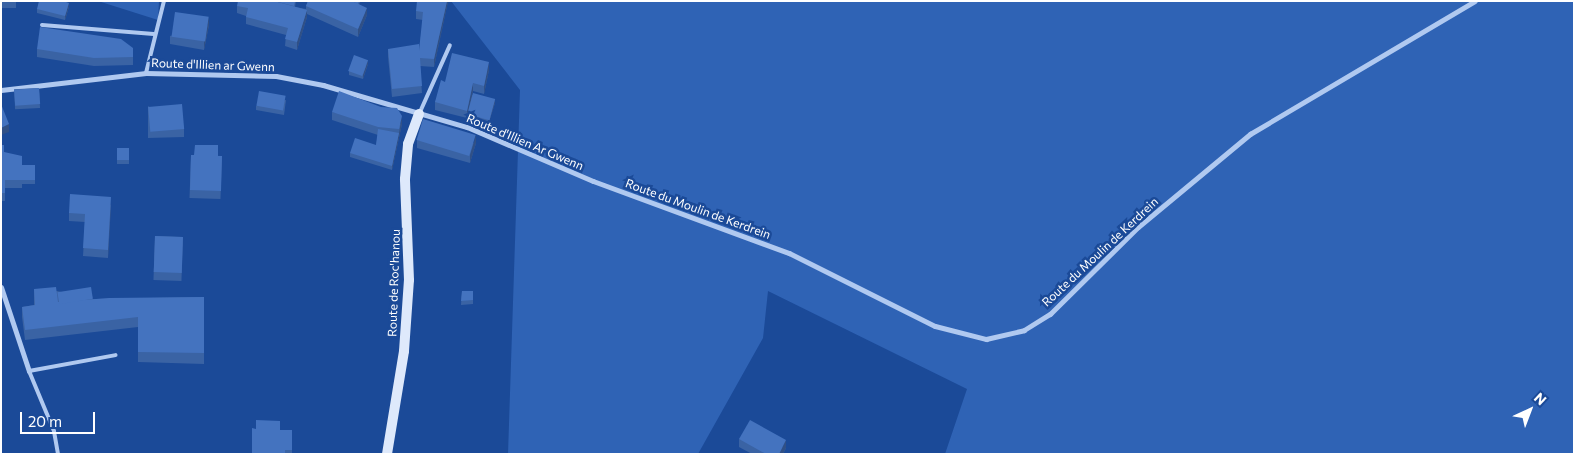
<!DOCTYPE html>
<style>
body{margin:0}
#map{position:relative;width:1575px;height:455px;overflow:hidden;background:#1b4a98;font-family:Commissioner,sans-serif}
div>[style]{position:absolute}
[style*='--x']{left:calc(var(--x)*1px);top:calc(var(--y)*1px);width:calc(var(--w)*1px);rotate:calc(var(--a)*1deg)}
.green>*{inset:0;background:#2f63b5}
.lane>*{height:4px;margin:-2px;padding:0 2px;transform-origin:2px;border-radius:2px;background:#b0c9f0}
.street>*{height:5px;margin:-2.5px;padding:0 2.5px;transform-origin:2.5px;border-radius:2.5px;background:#b0c9f0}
.secondary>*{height:10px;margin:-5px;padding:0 5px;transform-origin:5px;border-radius:5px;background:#dee9fb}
.wall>*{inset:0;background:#3a63a4;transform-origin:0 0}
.shaded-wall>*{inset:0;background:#305086}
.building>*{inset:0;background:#4473bf;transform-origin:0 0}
span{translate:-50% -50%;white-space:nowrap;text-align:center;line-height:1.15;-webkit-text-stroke:5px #1b4a98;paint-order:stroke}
.street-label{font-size:12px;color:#fff}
.frame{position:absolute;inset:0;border:2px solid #fff;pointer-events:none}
.north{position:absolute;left:1505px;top:385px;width:50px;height:50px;-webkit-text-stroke:4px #1b4a98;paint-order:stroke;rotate:43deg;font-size:14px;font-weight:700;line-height:20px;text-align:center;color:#fff}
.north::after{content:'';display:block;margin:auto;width:18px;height:22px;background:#fff;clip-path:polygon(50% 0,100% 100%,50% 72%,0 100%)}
.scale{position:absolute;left:20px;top:412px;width:75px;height:22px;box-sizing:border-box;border:2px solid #fff;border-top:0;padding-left:6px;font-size:15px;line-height:18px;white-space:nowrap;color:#fff;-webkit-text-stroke:4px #1b4a98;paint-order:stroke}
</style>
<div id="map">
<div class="green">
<i style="clip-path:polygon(98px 1px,159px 1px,158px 20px)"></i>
<i style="clip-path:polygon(451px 1px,1574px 1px,1574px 454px,945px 454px,967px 389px,768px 291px,763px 338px,698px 454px,508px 454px,520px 90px)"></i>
</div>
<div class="lane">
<i style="--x:42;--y:25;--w:112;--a:4.6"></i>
<i style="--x:146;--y:73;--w:74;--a:-76"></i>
<i style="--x:420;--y:112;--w:73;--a:-65.9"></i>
<i style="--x:58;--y:454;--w:23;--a:-100"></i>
<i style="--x:54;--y:431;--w:65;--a:-112.6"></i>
<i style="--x:29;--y:371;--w:88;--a:-10.4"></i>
</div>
<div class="street">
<i style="--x:1;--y:90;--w:146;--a:-6.7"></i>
<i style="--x:146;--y:73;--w:130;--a:1.3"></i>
<i style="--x:276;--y:76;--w:48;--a:10.8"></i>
<i style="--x:323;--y:85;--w:150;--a:16.3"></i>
<i style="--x:467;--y:127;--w:137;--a:23.2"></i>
<i style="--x:593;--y:181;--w:209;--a:20.2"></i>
<i style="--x:789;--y:253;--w:163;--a:26.6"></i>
<i style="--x:935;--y:326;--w:53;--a:14.3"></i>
<i style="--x:986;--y:339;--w:39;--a:-13"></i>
<i style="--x:1024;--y:330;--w:31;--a:-32"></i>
<i style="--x:1050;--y:314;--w:124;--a:-44.7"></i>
<i style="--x:1138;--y:227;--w:146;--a:-39.7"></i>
<i style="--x:1250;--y:134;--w:261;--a:-30.6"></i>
<i style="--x:1;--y:287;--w:89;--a:71.6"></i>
</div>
<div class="secondary">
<i style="--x:387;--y:454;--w:104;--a:-80.6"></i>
<i style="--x:404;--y:351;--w:71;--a:-86"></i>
<i style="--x:409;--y:280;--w:101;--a:-92.3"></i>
<i style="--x:405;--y:179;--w:35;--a:-85"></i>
<i style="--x:408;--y:144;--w:32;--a:-70"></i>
</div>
<div class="wall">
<i style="left:1px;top:1px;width:15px;height:7px"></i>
<i style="clip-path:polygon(296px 1px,295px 7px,306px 9px,306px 6px,308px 1px,361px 1px,359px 4px,367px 15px,358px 37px,307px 14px,307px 17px,297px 50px,285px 46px,286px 35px,246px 24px,246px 16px,237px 13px,237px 6px)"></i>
<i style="clip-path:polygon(448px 1px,434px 67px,420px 66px,422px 93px,392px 97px,388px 57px,388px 49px,419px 51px,423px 20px,416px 19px,416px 11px)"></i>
<i style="clip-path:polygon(69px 7px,65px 20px,37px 13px,37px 9px)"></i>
<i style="clip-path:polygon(209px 25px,204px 50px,170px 44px,170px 36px)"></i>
<i style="clip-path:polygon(133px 48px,133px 65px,94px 66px,37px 57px,37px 49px)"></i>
<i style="clip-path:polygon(368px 64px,363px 79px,349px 75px,349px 71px)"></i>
<i style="clip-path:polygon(489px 70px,484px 94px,473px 91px,472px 95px,495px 103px,488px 125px,467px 118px,435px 110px,435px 102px,445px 82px)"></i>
<i style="left:39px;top:88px;width:20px;height:25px;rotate:87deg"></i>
<i style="clip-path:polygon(286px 100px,284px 115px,256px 110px,256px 106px)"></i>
<i style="clip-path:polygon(148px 106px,184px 129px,184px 137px,148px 138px)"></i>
<i style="clip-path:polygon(332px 112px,402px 124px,392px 170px,350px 157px,350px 153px,376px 145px,378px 135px,332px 120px)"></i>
<i style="clip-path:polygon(417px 140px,476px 143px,470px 163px,417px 148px)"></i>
<i style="clip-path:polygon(1px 145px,4px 152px,22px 165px,35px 165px,35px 184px,22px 184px,22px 188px,5px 188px,5px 201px,1px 201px)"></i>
<i style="left:117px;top:148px;width:12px;height:16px"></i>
<i style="left:191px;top:155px;width:31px;height:43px;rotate:2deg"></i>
<i style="clip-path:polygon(111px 205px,108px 258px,83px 256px,85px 222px,69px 221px,69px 213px)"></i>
<i style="left:155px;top:236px;width:28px;height:44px;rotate:2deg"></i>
<i style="clip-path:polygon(34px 289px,57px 291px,93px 299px,204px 297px,204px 364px,138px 362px,138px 327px,25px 340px,22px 317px,22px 307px,34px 305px)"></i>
<i style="clip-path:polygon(462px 291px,473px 291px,473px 304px,461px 305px)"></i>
<i style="clip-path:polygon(280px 430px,292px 430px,292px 454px,252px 454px)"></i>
<i style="clip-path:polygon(739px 439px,786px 448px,783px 454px,752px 454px,739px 447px)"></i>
</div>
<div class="shaded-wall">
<i style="clip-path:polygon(447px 1px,448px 2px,434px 67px,434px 59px)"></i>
<i style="clip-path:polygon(69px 3px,69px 7px,65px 20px,65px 16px)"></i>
<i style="clip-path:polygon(367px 8px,367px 15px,358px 37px,358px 29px)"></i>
<i style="clip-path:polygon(307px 10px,307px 17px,297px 50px,297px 42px)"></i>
<i style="clip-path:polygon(209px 17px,209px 25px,204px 50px,204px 42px)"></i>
<i style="clip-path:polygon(368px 60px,368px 64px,363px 79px,363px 75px)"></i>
<i style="clip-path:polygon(489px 62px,489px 70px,484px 94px,484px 86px)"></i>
<i style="clip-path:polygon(473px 83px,473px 91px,468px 114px,467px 114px,467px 118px,467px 111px)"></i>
<i style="clip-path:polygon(495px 99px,495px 103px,488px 125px,488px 121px)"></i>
<i style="clip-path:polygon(402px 116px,402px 124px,392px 170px,392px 166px,399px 133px)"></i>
<i style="clip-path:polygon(9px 124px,9px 132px,1px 135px,1px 128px)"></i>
<i style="clip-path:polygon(476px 135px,476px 143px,470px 163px,470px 155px)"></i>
<i style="clip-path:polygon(111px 197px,111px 205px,108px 258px,108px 250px)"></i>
<i style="clip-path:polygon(786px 440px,786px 448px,783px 454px,779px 454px)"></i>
</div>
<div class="building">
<i style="clip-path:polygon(39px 1px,63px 1px,69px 3px,65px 16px,37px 9px)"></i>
<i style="clip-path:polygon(238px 1px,274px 1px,307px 10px,297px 42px,285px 39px,288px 28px,246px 17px,248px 8px,237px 6px)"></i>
<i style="clip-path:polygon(274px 1px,295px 1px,294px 6px)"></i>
<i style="clip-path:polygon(308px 1px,352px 1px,367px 8px,358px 29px,306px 6px)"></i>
<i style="clip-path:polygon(352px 1px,359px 1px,358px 4px)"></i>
<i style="clip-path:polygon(417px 1px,447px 1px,434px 59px,420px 58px,422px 86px,392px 89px,388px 49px,419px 44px,419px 51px,423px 12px,416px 11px)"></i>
<i style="left:175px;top:12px;width:34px;height:25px;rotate:8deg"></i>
<i style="clip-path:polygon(40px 27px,121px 39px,133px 48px,133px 57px,94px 58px,37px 49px)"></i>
<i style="clip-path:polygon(452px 53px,489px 62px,484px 86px,473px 83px,467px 111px,435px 102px,441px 80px,445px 82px)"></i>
<i style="left:354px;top:55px;width:15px;height:17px;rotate:20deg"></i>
<i style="left:39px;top:88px;width:16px;height:25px;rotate:86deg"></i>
<i style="left:259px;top:91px;width:27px;height:15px;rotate:10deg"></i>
<i style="clip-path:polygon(339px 91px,381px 107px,397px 108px,402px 116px,399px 129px,378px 127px,332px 112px)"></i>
<i style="left:473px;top:93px;width:23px;height:22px;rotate:15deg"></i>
<i style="clip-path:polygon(1px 104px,9px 124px,1px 128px)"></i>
<i style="left:182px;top:104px;width:25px;height:34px;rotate:85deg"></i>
<i style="left:423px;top:119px;width:55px;height:22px;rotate:17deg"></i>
<i style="clip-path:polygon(378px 129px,399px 133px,392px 166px,350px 153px,355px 138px,376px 145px)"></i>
<i style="clip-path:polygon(1px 145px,4px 145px,4px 152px,22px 156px,22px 180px,5px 180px,5px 193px,1px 193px)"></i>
<i style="clip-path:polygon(195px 145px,218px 145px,218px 156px,222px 156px,221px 191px,190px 190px,191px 155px,194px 155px)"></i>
<i style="left:117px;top:148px;width:12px;height:12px"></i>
<i style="left:22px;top:165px;width:13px;height:15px"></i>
<i style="clip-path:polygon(70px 194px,111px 197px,108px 250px,83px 248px,85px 214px,69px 213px)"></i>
<i style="left:155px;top:236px;width:28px;height:36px;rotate:2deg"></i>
<i style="clip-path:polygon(56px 287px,58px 302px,109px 298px,204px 297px,204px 353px,138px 352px,138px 317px,25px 330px,22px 307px,35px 305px,34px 289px)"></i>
<i style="left:91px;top:287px;width:12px;height:34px;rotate:81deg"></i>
<i style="clip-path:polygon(462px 291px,473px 291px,473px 300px,461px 301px)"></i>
<i style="clip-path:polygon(256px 420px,280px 421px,280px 430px,292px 430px,292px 450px,285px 450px,285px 454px,252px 454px,252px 428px,256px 429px)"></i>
<i style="clip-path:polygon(750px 420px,786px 440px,779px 454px,766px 454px,739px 439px)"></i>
</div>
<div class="street-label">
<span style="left:213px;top:65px;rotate:2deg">Route d'Illien ar Gwenn</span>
<span style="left:525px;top:142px;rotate:23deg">Route d'Illien Ar Gwenn</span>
<span style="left:698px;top:209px;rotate:20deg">Route du Moulin de Kerdrein</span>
<span style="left:1100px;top:252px;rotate:-43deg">Route du Moulin de Kerdrein</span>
<span style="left:394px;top:283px;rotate:-88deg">Route de Roc'hanou</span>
</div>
<div class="frame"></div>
<div class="north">N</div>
<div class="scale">20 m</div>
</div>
